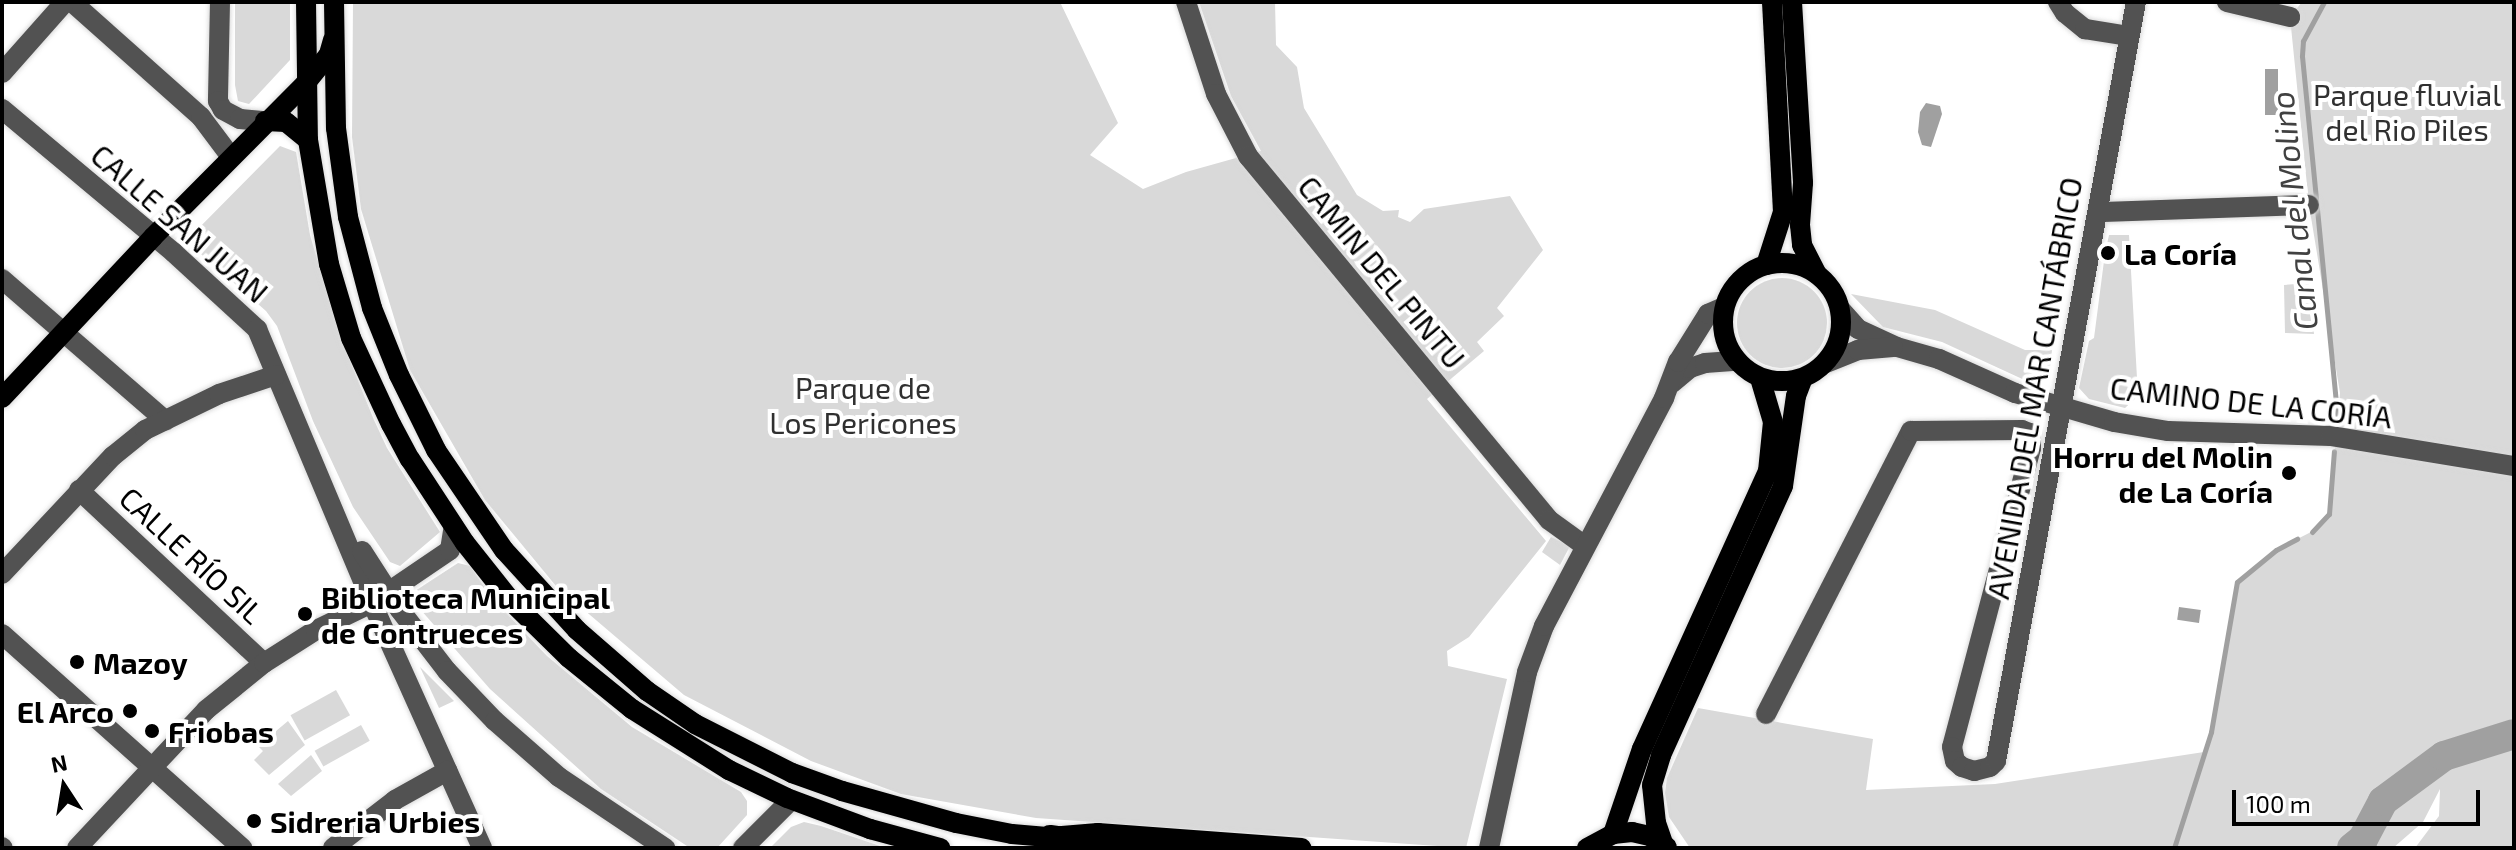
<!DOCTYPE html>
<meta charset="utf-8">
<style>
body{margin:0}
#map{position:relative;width:2516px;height:850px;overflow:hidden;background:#fff;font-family:"Exo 2",sans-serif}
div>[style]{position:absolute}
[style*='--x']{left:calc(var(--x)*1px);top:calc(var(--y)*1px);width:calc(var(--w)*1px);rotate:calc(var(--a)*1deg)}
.green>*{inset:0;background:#d9d9d9;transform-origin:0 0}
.round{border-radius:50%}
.water>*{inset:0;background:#a0a0a0;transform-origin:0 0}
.stream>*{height:5px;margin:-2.5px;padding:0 2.5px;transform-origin:2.5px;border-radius:2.5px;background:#a0a0a0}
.river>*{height:30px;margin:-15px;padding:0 15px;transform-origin:15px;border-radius:15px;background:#a0a0a0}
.roads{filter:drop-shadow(0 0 2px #dbdbdb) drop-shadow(0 0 2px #dbdbdb)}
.minor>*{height:20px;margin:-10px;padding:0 10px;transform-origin:10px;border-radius:10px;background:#525252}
.major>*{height:20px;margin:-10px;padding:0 10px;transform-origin:10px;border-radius:10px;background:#000}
.major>.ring{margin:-10px;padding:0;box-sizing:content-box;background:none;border:20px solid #000;border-radius:50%}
.highway>*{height:24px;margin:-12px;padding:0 12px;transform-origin:12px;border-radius:12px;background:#000}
.dots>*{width:22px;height:22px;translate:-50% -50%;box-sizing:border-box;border:4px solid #fff;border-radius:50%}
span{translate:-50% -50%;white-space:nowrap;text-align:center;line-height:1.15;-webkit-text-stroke:8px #fff;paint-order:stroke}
.park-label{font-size:30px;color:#303030}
.street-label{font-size:30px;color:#000}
.poi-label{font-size:30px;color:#000;font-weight:700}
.left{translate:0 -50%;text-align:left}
.right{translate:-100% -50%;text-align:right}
.water-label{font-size:32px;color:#414141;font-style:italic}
.frame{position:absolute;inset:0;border:4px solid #000;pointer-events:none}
.north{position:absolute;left:24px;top:746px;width:80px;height:80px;-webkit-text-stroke:6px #fff;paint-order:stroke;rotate:348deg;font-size:22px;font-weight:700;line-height:32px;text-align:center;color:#000}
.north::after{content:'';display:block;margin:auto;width:28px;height:36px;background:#000;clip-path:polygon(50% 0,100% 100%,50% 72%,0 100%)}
.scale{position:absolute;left:2232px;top:790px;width:248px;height:36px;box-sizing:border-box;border:4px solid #000;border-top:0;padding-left:10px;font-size:24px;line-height:28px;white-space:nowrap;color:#000;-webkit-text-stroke:6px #fff;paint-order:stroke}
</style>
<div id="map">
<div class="green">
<i style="clip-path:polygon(235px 2px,290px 2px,290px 60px,249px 104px,238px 101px,235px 85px)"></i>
<i style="clip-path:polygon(353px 2px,1060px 2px,1118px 123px,1090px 155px,1143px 189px,1186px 172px,1261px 151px,1231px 96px,1199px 2px,1275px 2px,1276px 45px,1297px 67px,1304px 108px,1357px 195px,1383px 211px,1399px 210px,1398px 217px,1410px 222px,1424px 209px,1510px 196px,1543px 250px,1497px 308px,1504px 316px,1477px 342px,1484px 351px,1427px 399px,1546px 541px,1469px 637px,1447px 651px,1448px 666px,1507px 679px,1466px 848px,1036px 818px,901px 794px,811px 761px,684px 695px,556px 586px,485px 500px,410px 370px,361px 209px,352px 137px)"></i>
<i style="clip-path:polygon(2302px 2px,2514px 2px,2514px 848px,2415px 848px,2439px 816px,2440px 789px,2423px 822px,2393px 848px,1690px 848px,1669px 817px,1665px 793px,1667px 778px,1698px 708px,1873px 739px,1866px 790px,1995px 784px,2204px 752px,2211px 732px,2237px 582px,2276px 550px,2315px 530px,2329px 514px,2340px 393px,2309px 205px,2290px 17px)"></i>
<i style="clip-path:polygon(280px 146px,296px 152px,310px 235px,339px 334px,374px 420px,387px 448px,440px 532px,400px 566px,390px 562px,353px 507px,313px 421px,277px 326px,266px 311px,186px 241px)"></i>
<i style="clip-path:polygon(2109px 235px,2129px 235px,2138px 396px,2125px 408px,2089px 399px,2079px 388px,2089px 341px,2094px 338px,2104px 261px,2108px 260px,2111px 246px,2107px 244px)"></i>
<i class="round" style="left:1737px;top:278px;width:90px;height:90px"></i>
<i style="clip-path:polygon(2309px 283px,2314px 334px,2285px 333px,2284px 285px)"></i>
<i style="clip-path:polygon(1851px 294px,1935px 310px,2025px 350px,2052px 350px,2050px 368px,2045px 378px,2031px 383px,1942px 342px,1883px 327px)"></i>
<i style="clip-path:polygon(1551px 537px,1570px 546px,1560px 565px,1542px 552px)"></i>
<i style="clip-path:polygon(458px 563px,470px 566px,491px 597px,547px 656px,632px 727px,741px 792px,747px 801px,747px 815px,717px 848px,690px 848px,601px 789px,490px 689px,413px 601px,415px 591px)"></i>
<i style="clip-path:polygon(420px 667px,454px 701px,439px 708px)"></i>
<i style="left:336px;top:690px;width:29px;height:52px;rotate:61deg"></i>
<i style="clip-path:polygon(288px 721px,305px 745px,269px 775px,254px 760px,263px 751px,258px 746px)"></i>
<i style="left:361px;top:725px;width:18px;height:53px;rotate:61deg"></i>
<i style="clip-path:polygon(311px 755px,322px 771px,291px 796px,278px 784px)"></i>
<i style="clip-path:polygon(804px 822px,821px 826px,886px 848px,770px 848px,791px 827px)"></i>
</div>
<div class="water">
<i style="left:2265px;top:69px;width:13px;height:46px"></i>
<i style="clip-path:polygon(1926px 103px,1940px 106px,1942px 114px,1931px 147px,1922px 145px,1918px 132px,1920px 112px)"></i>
<i style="left:2179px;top:607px;width:22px;height:13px;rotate:8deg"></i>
</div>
<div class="stream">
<i style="--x:2324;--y:2;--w:44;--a:118.3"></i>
<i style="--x:2303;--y:41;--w:15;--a:94"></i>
<i style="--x:2302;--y:56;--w:366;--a:84.4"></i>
<i style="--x:2312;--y:532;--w:25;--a:-47"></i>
<i style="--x:2329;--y:514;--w:63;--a:-85.5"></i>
<i style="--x:2174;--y:848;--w:122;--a:-72.3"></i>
<i style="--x:2211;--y:732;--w:152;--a:-80.2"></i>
<i style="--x:2237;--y:582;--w:50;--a:-39.4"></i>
<i style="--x:2276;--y:550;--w:24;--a:-28"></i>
</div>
<div class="river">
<i style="--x:2352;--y:848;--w:14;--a:-39"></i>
<i style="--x:2363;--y:839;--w:43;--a:-62.2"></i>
<i style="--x:2383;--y:801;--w:76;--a:-36.4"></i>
<i style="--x:2444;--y:756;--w:73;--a:-17.4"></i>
</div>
<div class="roads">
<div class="minor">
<i style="--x:72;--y:2;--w:173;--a:41.7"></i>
<i style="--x:201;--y:117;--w:50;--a:53.1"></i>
<i style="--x:220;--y:2;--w:99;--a:91.2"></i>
<i style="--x:218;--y:101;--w:10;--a:61"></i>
<i style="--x:223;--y:110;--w:19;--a:28"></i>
<i style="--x:240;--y:119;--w:25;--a:5"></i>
<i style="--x:1186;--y:2;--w:97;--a:71.9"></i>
<i style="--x:1216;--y:94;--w:70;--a:62.7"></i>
<i style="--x:1248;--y:156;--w:472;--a:50.4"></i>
<i style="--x:1549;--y:520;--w:44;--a:35.8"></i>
<i style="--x:2058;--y:2;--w:13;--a:58"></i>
<i style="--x:2065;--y:13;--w:26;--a:39"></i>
<i style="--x:2085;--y:29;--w:45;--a:9"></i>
<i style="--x:2227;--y:2;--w:65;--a:13.4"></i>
<i style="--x:2;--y:73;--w:95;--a:-48.4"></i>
<i style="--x:2;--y:109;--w:224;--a:39.9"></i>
<i style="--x:174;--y:253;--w:113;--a:42.5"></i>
<i style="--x:257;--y:329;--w:297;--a:67.2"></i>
<i style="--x:372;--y:603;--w:269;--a:65.8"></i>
<i style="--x:2106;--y:212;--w:203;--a:-2"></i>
<i style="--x:2;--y:279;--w:216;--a:40.9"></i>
<i style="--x:1841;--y:310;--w:25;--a:48"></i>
<i style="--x:1858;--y:329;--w:43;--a:24.8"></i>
<i style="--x:1897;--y:347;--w:44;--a:15.9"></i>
<i style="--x:1939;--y:359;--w:83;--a:24.1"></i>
<i style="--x:2015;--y:393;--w:103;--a:16.3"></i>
<i style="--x:2114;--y:422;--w:55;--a:9.5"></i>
<i style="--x:2168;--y:431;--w:163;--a:1.8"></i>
<i style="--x:2331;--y:436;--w:185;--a:9.3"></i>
<i style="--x:1826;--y:363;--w:35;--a:-22"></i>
<i style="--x:1858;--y:350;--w:35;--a:-5"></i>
<i style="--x:1672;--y:383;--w:23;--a:-40"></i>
<i style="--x:1690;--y:368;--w:16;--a:-18"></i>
<i style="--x:1705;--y:363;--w:31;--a:-4"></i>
<i style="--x:79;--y:490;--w:253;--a:43.1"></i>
<i style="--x:362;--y:551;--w:70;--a:57.2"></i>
<i style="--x:400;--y:610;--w:77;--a:52.4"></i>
<i style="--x:447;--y:671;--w:69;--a:46.2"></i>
<i style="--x:495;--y:721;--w:85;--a:41.2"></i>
<i style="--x:559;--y:777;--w:128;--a:33.8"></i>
<i style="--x:2;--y:574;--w:162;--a:-46.8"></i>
<i style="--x:113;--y:456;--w:41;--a:-39.1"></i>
<i style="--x:145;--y:430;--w:82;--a:-25.9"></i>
<i style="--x:219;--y:394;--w:60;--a:-18.4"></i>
<i style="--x:2;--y:634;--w:322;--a:41.7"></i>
<i style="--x:1766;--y:714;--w:318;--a:-62.9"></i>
<i style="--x:1911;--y:431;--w:111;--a:-0.5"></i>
<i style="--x:2022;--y:430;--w:9;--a:21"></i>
<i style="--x:2030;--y:433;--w:15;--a:86"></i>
<i style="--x:2031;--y:448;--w:309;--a:104.8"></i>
<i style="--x:1952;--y:747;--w:14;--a:78"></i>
<i style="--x:1955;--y:761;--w:9;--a:41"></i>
<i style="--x:1962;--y:767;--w:13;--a:18"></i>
<i style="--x:1974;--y:771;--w:16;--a:-14"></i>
<i style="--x:1990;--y:767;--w:8;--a:-45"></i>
<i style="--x:1996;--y:761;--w:772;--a:-79.55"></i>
<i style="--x:2;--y:847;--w:1;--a:45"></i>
<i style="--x:77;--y:848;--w:189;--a:-46.9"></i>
<i style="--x:206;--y:710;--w:75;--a:-39"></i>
<i style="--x:264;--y:663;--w:62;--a:-32.4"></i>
<i style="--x:316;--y:630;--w:62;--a:-25.7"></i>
<i style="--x:372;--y:603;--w:94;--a:-34.2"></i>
<i style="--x:450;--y:550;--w:24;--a:-81"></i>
<i style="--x:333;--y:848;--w:78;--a:-37.7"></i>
<i style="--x:395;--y:800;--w:60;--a:-29.1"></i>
<i style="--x:743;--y:848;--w:68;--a:-45"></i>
<i style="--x:1489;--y:848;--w:180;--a:-77.8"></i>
<i style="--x:1527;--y:672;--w:49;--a:-69.7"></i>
<i style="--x:1544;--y:626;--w:258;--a:-62.2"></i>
<i style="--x:1664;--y:398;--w:39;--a:-69"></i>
<i style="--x:1678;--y:362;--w:57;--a:-58"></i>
<i style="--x:1708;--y:314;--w:17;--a:-24"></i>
</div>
<div class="major">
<i style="--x:306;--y:2;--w:138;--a:89.2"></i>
<i style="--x:308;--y:140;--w:126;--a:80.4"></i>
<i style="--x:329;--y:264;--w:77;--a:73.4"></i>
<i style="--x:351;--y:338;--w:95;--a:65.1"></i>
<i style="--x:391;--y:424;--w:40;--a:62"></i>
<i style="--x:410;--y:459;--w:100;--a:56.8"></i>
<i style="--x:465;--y:543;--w:75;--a:51.5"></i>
<i style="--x:512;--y:602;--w:80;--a:44.5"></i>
<i style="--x:569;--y:658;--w:81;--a:39"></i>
<i style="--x:632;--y:709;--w:115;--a:32.2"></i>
<i style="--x:729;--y:770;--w:64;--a:25.8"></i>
<i style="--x:787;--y:798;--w:89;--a:20.5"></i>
<i style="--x:870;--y:829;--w:73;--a:15.2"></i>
<i style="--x:334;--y:2;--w:126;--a:89.1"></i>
<i style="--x:336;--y:128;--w:90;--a:82.3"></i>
<i style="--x:348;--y:217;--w:94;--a:75.2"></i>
<i style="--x:372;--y:308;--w:72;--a:68.1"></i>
<i style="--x:399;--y:375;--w:84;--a:63.7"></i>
<i style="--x:436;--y:450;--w:121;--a:55.8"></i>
<i style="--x:504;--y:550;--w:108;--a:47.6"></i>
<i style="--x:577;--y:630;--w:93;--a:41.1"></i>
<i style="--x:647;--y:691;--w:58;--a:34.5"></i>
<i style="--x:695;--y:724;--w:109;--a:26.8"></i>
<i style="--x:792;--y:773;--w:53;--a:19.8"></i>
<i style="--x:842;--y:791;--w:118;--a:15.7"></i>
<i style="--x:956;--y:823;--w:57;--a:11.1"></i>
<i style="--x:1012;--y:834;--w:38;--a:5"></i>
<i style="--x:1050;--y:837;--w:48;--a:-4.8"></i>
<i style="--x:1098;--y:833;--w:204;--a:4.2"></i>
<i style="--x:1792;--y:2;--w:181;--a:86.5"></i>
<i style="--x:1803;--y:183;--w:42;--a:94.1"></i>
<i style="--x:1800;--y:225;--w:20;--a:84"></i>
<i style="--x:1802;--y:245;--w:31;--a:63"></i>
<i style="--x:265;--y:121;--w:21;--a:3"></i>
<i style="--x:286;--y:122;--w:28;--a:39"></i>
<i class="ring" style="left:1723px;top:263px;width:98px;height:98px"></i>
<i style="--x:1766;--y:265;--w:56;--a:-72.2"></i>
<i style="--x:1783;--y:212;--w:210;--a:-93"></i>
<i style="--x:2;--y:398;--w:221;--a:-46.8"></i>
<i style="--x:153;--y:237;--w:216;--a:-45.2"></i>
<i style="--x:305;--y:84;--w:38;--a:-51"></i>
<i style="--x:329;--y:54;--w:15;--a:-74"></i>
<i style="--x:1613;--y:834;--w:90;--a:-71.2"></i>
<i style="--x:1642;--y:749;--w:305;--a:-65.6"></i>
<i style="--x:1768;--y:471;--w:49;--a:-84.2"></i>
<i style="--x:1773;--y:422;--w:46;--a:-106.5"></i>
<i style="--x:1663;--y:843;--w:21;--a:-109"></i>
<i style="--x:1656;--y:823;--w:38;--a:-96"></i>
<i style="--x:1652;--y:785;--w:31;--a:-73"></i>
<i style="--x:1661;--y:755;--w:295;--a:-65.6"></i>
<i style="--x:1783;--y:486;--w:91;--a:-81.8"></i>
<i style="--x:1796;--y:396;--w:19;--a:-69"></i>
<i style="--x:1587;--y:848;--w:30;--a:-28"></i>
<i style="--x:1613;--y:834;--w:19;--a:-6"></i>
<i style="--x:1632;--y:832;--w:18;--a:13"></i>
<i style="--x:1650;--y:836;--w:20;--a:33"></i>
</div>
<div class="highway">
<i style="--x:1050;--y:837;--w:78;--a:8.1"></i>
</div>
</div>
<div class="dots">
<i style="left:2108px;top:253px;background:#000"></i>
<i style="left:2289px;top:473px;background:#000"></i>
<i style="left:305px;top:614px;background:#000"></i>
<i style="left:77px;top:662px;background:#000"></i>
<i style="left:130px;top:711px;background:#000"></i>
<i style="left:152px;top:731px;background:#000"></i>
<i style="left:254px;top:821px;background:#000"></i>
</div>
<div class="park-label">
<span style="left:2407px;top:111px">Parque fluvial<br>del Rio Piles</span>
<span style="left:863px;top:404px">Parque de<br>Los Pericones</span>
</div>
<div class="street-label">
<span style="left:180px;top:223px;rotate:41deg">CALLE SAN JUAN</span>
<span style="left:1382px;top:272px;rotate:50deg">CAMIN DEL PINTU</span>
<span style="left:2034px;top:388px;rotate:-80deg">AVENIDA DEL MAR CANTÁBRICO</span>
<span style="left:2251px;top:402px;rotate:6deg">CAMINO DE LA CORÍA</span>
<span style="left:192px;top:555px;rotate:43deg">CALLE RÍO SIL</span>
</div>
<div class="poi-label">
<span class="left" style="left:2124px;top:253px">La Coría</span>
<span class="right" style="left:2273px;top:473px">Horru del Molin<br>de La Coría</span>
<span class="left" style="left:321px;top:614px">Biblioteca Municipal<br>de Contrueces</span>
<span class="left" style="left:93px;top:662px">Mazoy</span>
<span class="right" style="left:114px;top:711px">El Arco</span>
<span class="left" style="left:168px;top:731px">Friobas</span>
<span class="left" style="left:270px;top:821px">Sidreria Urbies</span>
</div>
<div class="water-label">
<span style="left:2293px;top:211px;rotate:-96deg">Canal del Molino</span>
</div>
<div class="frame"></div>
<div class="north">N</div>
<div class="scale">100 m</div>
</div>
